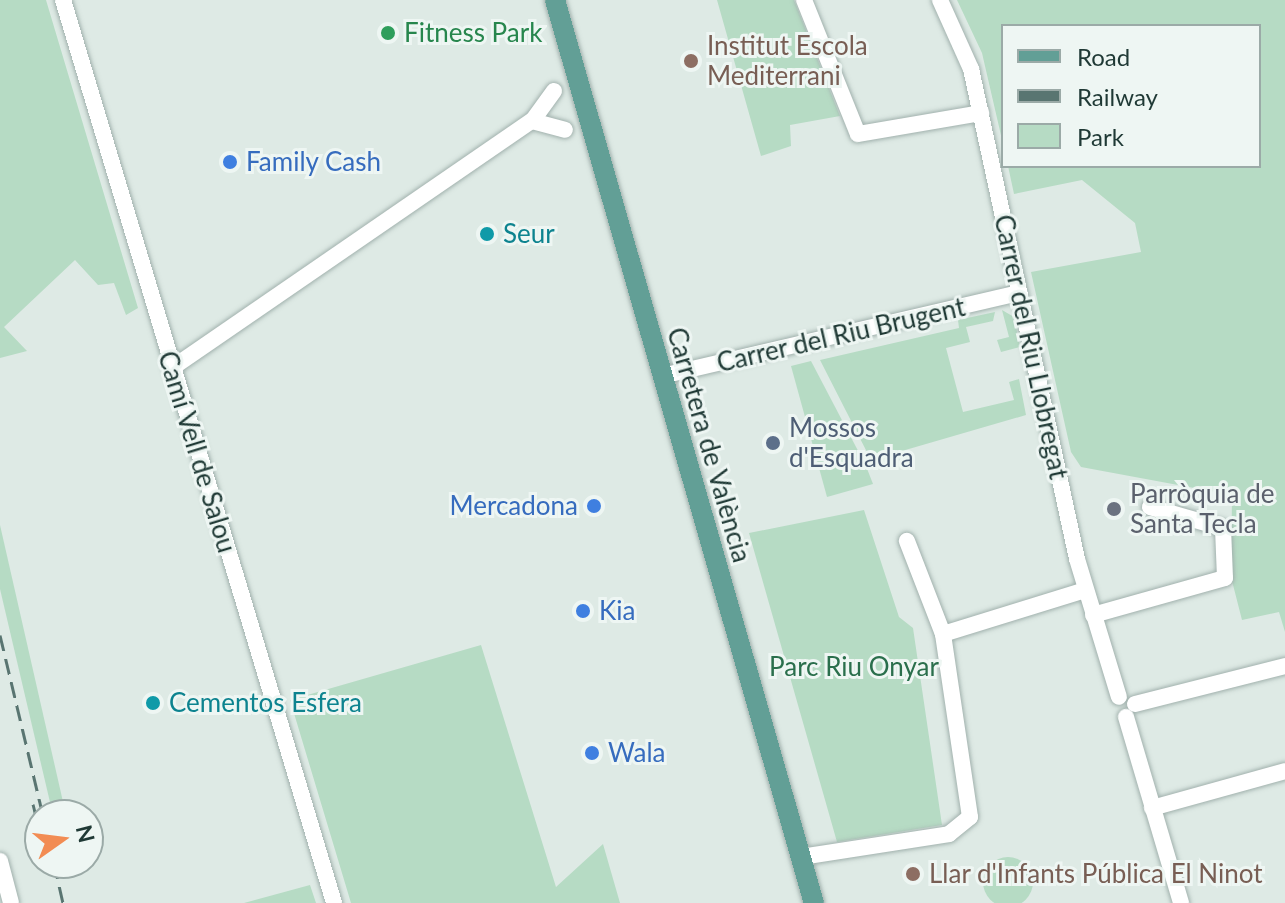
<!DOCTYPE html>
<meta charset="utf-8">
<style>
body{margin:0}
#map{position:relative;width:1285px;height:903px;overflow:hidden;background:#deeae5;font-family:Lato,sans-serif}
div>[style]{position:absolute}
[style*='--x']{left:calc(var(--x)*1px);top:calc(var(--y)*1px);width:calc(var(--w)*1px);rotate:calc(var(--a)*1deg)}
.green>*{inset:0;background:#b6dbc4}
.round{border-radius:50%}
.roads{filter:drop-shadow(0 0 2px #a1b1ad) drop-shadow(0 0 2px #a1b1ad)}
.minor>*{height:16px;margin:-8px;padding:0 8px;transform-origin:8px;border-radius:8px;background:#fff}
.major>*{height:20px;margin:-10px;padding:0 10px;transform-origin:10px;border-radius:10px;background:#629f96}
.rail>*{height:3px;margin-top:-1.5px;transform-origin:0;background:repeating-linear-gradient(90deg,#597571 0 16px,transparent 0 24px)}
.dots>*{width:22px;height:22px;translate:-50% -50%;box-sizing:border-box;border:4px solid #eef6f3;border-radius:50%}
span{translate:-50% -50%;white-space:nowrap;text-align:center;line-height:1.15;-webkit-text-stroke:6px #eef6f3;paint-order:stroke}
.leisure-label{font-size:26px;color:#27864d}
.left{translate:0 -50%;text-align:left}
.education-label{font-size:26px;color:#785e54}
.shop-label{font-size:26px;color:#366cbe}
.right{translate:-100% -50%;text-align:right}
.culture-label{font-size:26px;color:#0d838f}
.street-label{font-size:26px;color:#1f3935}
.service-label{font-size:26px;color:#4e5e75}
.worship-label{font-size:26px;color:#5b616d}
.park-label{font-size:26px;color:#2a6f4c}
.legend{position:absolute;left:1001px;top:24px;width:260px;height:144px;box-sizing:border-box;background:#eef6f3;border:2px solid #9baaa7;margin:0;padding:10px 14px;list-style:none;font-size:24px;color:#1f3935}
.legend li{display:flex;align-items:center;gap:16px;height:40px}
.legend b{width:40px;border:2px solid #9baaa7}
.north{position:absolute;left:24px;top:799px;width:80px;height:80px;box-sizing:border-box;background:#eef6f3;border:2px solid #9baaa7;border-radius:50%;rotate:76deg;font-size:22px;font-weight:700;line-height:32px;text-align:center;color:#1f3935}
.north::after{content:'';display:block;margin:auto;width:28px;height:36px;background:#f28c53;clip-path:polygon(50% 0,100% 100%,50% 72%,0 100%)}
</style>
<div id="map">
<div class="green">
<i style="clip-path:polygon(0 0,46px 0,138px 308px,126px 315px,114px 283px,98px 285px,75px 260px,4px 327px,27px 351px,0 358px)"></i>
<i style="clip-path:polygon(717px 0,794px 0,840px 116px,790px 125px,791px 146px,761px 156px)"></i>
<i style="clip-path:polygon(957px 0,1285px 0,1285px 632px,1279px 612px,1242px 620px,1231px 577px,1232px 495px,1081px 467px,1071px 452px,1031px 272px,1141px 252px,1135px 223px,1082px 180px,1014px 194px,1008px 166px,1259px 166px,1259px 26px,1003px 26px,1003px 144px,982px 53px)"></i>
<i style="clip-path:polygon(1002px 310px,1014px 317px,1020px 347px,1001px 352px,997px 340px,1009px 337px)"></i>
<i style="clip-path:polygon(995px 312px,993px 321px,966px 327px,970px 342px,946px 348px,963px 412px,1014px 400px,1009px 382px,1019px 379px,1026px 415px,871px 460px,820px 360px,959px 328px,958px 320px)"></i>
<i style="clip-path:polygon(811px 361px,866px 466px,873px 484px,827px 497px,791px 366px)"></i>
<i style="clip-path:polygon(864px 510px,899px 617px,913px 628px,942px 825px,837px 842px,749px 533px)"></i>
<i style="clip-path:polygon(0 525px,66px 815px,53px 815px,0 589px)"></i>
<i style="clip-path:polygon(481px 645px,556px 887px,603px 844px,620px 903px,351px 903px,290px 700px)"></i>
<i class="round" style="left:983px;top:857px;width:50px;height:50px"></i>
<i style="clip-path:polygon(310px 885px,316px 903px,244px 903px)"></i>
</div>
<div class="roads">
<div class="minor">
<i style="--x:63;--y:0;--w:943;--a:73.29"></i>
<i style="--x:804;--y:0;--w:144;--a:68.1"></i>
<i style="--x:858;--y:134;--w:125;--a:-9.7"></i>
<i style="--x:940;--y:0;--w:76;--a:65.8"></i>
<i style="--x:971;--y:69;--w:501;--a:77.79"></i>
<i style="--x:1077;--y:559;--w:144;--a:73.1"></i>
<i style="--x:554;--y:91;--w:37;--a:126"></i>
<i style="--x:532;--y:121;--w:34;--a:15"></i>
<i style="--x:172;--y:368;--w:437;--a:-34.5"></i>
<i style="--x:662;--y:376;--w:367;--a:-13.1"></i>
<i style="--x:1093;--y:615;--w:137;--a:-15.7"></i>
<i style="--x:1225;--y:578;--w:50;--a:-92.3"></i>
<i style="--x:1223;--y:528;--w:76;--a:-164"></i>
<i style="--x:943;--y:634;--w:149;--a:-17.2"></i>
<i style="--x:1135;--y:704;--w:155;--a:-14.2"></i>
<i style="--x:1126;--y:717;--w:194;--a:73.5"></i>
<i style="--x:1152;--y:808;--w:138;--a:-15.5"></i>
<i style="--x:801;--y:857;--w:150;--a:-8.8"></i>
<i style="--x:949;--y:834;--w:27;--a:-39"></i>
<i style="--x:970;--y:817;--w:185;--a:-98.4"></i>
<i style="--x:943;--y:634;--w:100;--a:-111.2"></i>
<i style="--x:0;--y:861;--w:43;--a:75.3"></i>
</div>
<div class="major">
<i style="--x:555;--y:0;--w:939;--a:74"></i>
</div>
</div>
<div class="rail">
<i style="--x:0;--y:635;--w:185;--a:76.6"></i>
<i style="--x:33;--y:804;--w:30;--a:76"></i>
<i style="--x:54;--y:863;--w:41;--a:77.3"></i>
</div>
<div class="dots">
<i style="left:388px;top:33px;background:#2e9e5b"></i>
<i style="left:691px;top:61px;background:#8d6e63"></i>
<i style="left:230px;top:162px;background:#3f7fe0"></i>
<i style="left:487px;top:234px;background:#0f9aa8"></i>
<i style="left:773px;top:443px;background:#5c6f8a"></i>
<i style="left:594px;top:506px;background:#3f7fe0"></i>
<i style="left:1114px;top:509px;background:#6b7280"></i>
<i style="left:583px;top:611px;background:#3f7fe0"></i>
<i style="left:153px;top:703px;background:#0f9aa8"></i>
<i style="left:592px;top:753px;background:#3f7fe0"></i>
<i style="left:913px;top:874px;background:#8d6e63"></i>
</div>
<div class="leisure-label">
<span class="left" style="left:404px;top:33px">Fitness Park</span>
</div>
<div class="education-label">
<span class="left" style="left:707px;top:61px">Institut Escola<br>Mediterrani</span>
<span class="left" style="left:929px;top:874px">Llar d'Infants Pública El Ninot</span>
</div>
<div class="shop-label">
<span class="left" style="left:246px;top:162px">Family Cash</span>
<span class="right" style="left:578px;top:506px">Mercadona</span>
<span class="left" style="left:599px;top:611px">Kia</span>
<span class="left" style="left:608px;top:753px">Wala</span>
</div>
<div class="culture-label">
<span class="left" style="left:503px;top:234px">Seur</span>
<span class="left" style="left:169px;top:703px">Cementos Esfera</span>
</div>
<div class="street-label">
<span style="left:841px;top:335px;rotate:-13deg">Carrer del Riu Brugent</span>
<span style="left:1031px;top:347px;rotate:78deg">Carrer del Riu Llobregat</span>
<span style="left:709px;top:445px;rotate:74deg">Carretera de València</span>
<span style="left:197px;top:452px;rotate:73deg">Camí Vell de Salou</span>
</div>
<div class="service-label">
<span class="left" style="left:789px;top:443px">Mossos<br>d'Esquadra</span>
</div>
<div class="worship-label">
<span class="left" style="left:1130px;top:509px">Parròquia de<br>Santa Tecla</span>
</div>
<div class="park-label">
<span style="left:854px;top:667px">Parc Riu Onyar</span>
</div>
<ul class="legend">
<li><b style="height:10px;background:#629f96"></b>Road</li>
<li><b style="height:10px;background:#597571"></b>Railway</li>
<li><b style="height:22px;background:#b6dbc4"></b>Park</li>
</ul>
<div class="north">N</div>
</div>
